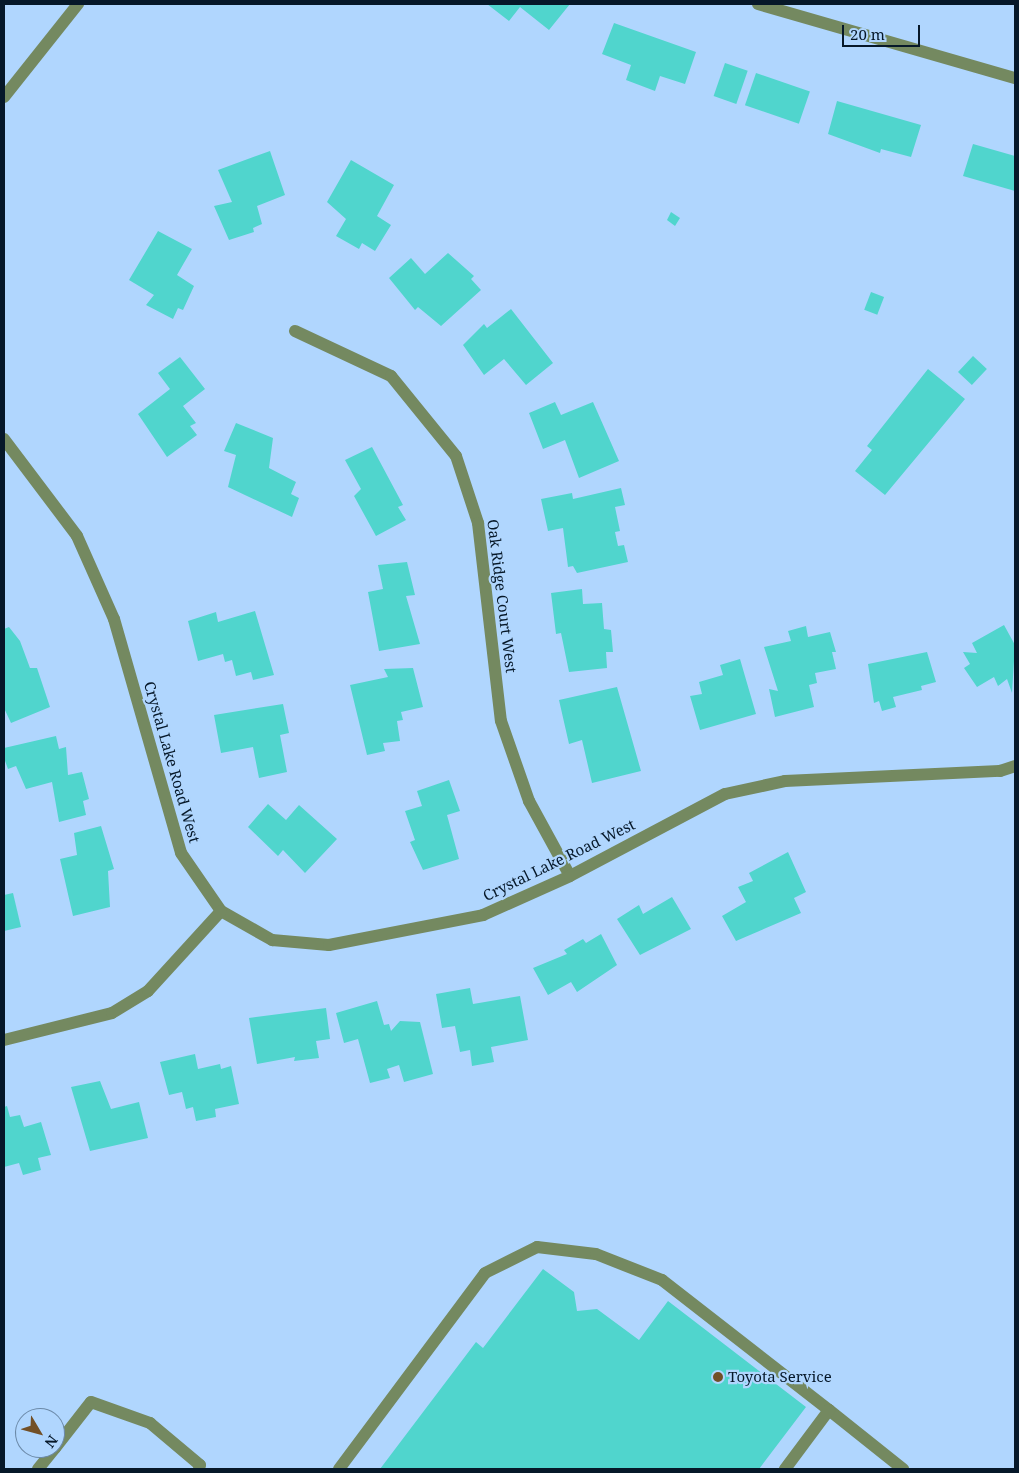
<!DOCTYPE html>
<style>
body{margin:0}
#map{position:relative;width:1019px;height:1473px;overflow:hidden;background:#b0d6fe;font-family:"Noto Serif",serif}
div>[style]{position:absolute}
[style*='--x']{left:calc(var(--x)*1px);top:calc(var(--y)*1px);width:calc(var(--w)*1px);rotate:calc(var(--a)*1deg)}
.building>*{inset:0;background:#50d5cd;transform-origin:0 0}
.minor>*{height:12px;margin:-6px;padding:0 6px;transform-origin:6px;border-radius:6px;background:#748960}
.dots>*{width:14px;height:14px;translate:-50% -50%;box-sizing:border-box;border:2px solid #b0d6fe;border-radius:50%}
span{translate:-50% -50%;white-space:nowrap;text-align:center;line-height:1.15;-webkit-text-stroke:4.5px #b0d6fe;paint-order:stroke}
.street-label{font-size:15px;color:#061829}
.poi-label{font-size:15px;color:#061829}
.left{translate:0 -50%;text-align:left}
.frame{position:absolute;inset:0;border:5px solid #061829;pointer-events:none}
.north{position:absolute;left:15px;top:1408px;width:50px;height:50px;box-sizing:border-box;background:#b0d6fe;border:1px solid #6c8aa9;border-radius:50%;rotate:127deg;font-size:14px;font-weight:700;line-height:20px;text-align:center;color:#061829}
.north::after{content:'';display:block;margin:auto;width:18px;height:22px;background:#725027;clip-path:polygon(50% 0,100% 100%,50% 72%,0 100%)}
.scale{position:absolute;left:842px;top:25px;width:78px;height:22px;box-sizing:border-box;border:2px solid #061829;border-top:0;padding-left:6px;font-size:15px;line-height:18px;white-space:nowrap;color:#061829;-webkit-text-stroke:4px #b0d6fe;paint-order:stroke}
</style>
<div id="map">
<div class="building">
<i style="clip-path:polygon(487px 4px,570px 4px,549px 30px,520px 7px,509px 21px)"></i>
<i style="clip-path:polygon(614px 23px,696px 52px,685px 84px,660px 76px,655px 91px,626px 80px,631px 65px,602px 54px)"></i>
<i style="left:725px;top:63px;width:24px;height:35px;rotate:19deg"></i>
<i style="left:756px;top:73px;width:57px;height:34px;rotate:19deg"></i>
<i style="clip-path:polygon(837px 101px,921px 125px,911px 157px,881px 149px,880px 153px,828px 134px)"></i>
<i style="clip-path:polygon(973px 144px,1015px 156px,1015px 191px,963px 176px)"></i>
<i style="clip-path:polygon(270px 151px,285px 195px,257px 206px,262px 224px,253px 228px,254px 232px,229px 240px,214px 206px,232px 202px,218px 170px)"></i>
<i style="clip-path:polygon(351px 160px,394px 185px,377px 216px,391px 225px,375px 251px,362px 243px,359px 249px,336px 236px,346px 219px,327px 202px)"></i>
<i style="clip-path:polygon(671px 212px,680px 218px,675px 226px,667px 220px)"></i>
<i style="clip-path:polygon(158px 231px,192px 249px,177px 275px,194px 286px,183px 310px,178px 308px,173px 319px,146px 305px,154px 295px,129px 280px)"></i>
<i style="clip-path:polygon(448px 253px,474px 276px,471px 279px,481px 290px,441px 326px,418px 307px,415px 310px,389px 278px,411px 258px,425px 274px)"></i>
<i style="left:871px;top:292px;width:14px;height:19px;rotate:21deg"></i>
<i style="clip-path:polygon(511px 309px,553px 363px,526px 385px,504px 359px,484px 375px,463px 345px,484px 324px,487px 328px)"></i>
<i style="left:973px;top:356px;width:19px;height:22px;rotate:43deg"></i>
<i style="clip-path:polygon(180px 357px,205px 389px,183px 406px,196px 423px,190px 426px,197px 435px,167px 457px,138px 414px,170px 389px,158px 373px)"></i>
<i style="clip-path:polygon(928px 369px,965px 399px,885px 495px,855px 471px,872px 450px,867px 446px)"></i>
<i style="clip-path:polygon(555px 402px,561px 415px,593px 402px,619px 461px,579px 478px,565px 440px,543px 449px,529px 413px)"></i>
<i style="clip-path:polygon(236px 423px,273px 438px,269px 468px,296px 482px,291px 494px,299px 498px,292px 517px,228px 487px,236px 455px,224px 451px)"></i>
<i style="clip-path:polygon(372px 447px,403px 505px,398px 507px,406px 520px,376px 536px,354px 496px,361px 489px,345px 460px)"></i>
<i style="clip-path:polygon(621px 488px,625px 505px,615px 507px,620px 531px,615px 532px,618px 546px,624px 545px,628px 562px,577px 573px,573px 566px,568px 567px,563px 528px,548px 531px,541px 499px,572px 493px,573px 499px)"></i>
<i style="clip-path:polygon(407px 562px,415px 595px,406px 596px,420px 644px,379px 651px,368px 592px,383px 589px,378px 565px)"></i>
<i style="clip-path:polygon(582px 589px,583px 604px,602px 603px,604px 629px,611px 630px,613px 652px,606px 652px,607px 668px,569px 672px,561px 633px,556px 634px,551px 593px)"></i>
<i style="clip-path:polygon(255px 611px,274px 675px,253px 680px,251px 672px,236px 676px,232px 660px,225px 662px,223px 654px,198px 661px,188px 621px,216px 612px,218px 622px)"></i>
<i style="clip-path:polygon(1004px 625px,1015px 645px,1012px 693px,1007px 679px,998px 686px,994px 677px,977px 687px,964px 668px,970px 664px,963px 652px,977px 653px,972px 643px)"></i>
<i style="clip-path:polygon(806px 626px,808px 637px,830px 632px,836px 652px,832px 652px,836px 669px,815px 673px,817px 683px,809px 685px,814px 707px,775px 717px,769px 689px,778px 691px,764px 647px,791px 641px,788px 631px)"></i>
<i style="clip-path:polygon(9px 627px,20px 641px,30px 668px,37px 668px,50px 707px,11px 723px,4px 708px,4px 629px)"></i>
<i style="clip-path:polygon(927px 652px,936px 682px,921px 686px,922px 690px,893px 697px,896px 707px,882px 711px,879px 701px,874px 703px,868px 664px)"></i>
<i style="clip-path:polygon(740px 659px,756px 714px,700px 730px,690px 696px,702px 694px,699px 682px,723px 675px,720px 665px)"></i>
<i style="clip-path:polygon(413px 668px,423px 707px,401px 712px,403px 720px,397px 721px,400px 741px,383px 743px,385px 751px,367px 755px,350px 685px,388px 677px,384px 669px)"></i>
<i style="clip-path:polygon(617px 687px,641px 771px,592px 783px,582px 740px,569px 744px,559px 700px)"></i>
<i style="clip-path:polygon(283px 704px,289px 733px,280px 735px,287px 772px,259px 778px,253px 747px,221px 753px,214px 715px)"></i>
<i style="clip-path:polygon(56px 736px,59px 749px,66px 747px,68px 775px,82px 772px,89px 799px,83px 801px,86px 815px,59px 822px,52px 782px,26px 789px,16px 766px,8px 769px,4px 758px,4px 748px)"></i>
<i style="clip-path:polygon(449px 780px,460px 811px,447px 815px,459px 859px,423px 870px,410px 842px,415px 840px,405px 811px,422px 806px,417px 791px)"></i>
<i style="clip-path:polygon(268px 804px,286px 820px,299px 805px,337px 839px,305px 873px,283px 850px,278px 856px,248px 827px)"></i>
<i style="clip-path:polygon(101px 826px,114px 869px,108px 871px,110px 907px,73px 916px,60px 859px,77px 855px,74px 833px)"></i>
<i style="clip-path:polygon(788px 852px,806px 892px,794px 898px,801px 913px,736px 941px,722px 916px,746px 902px,738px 887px,753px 881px,749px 873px)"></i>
<i style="clip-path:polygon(13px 893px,21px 927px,4px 931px,4px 895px)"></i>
<i style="clip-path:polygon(672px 897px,691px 929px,640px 955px,617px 919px,639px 905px,643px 914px)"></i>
<i style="clip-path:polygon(601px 934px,617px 965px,577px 992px,571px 982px,548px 995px,533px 968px,567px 954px,564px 950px,583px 939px,586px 943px)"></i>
<i style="clip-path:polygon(470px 988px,473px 1004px,520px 996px,528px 1040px,491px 1047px,494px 1062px,472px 1066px,470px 1050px,460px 1052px,455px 1026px,442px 1028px,436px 994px)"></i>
<i style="clip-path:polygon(377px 1001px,384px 1025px,389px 1024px,391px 1031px,400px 1021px,420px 1022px,433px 1074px,404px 1082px,399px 1065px,387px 1069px,390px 1078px,370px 1083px,358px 1039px,344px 1043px,336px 1013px)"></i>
<i style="clip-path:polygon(326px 1008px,330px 1039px,316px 1041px,319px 1058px,294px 1061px,295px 1057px,257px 1064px,249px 1018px)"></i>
<i style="clip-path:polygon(195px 1054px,198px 1069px,220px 1064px,221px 1069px,231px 1066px,239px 1104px,215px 1109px,216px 1117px,196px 1121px,193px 1107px,186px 1109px,182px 1092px,169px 1095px,160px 1062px)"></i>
<i style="clip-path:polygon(100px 1081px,111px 1109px,139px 1102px,148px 1138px,90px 1151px,71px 1087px)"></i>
<i style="clip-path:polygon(7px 1106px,10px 1117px,20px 1115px,24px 1127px,41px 1122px,51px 1155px,38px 1158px,41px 1170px,23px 1175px,19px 1163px,4px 1167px,4px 1107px)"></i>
<i style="clip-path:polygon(543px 1269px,574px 1292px,577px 1311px,597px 1309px,639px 1340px,668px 1301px,806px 1407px,759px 1469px,380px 1469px,476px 1342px,483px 1348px)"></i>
</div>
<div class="minor">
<i style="--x:758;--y:4;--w:267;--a:16.1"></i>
<i style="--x:4;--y:97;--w:119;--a:-51.5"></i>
<i style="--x:295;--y:331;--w:106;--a:25.1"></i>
<i style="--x:391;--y:376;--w:103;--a:50.9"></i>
<i style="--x:456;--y:456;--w:71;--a:71.8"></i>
<i style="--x:478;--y:523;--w:199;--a:83.4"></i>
<i style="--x:501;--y:721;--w:85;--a:70.7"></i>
<i style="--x:529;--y:801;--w:85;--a:61.3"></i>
<i style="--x:4;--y:439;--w:121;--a:53"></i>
<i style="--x:77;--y:536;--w:91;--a:66"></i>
<i style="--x:114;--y:619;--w:243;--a:74"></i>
<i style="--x:181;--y:853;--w:70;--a:55.4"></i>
<i style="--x:221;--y:911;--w:59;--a:29.6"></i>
<i style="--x:272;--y:940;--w:57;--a:5"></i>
<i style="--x:329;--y:945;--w:157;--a:-11"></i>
<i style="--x:483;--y:915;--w:95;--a:-24.1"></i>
<i style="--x:570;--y:876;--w:175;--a:-27.9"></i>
<i style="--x:725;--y:794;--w:61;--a:-12.2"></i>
<i style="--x:785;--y:781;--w:215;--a:-2.7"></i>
<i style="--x:1000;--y:771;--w:16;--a:-18"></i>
<i style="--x:4;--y:1040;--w:111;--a:-14"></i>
<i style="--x:112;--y:1013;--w:42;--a:-31.4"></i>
<i style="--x:148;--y:991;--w:108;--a:-47.6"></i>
<i style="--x:829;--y:1410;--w:95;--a:38.6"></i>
<i style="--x:55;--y:1448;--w:58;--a:-52"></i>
<i style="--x:91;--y:1402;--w:63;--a:19.6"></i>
<i style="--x:150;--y:1423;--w:65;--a:40"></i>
<i style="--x:200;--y:1465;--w:4;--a:104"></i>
<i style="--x:38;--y:1469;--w:27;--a:-51"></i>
<i style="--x:339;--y:1469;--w:244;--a:-53.3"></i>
<i style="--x:485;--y:1273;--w:58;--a:-26.6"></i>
<i style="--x:537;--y:1247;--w:59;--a:6.8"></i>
<i style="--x:596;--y:1254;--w:71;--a:21.5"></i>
<i style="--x:662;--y:1280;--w:212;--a:37.9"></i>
<i style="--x:829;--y:1410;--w:74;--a:126.7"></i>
</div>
<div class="dots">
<i style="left:718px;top:1377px;background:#725027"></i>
</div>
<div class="street-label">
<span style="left:502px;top:596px;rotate:83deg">Oak Ridge Court West</span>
<span style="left:172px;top:762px;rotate:74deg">Crystal Lake Road West</span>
<span style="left:559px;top:860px;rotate:-26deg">Crystal Lake Road West</span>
</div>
<div class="poi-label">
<span class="left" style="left:728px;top:1377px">Toyota Service</span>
</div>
<div class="frame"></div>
<div class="north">N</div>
<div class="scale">20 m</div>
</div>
